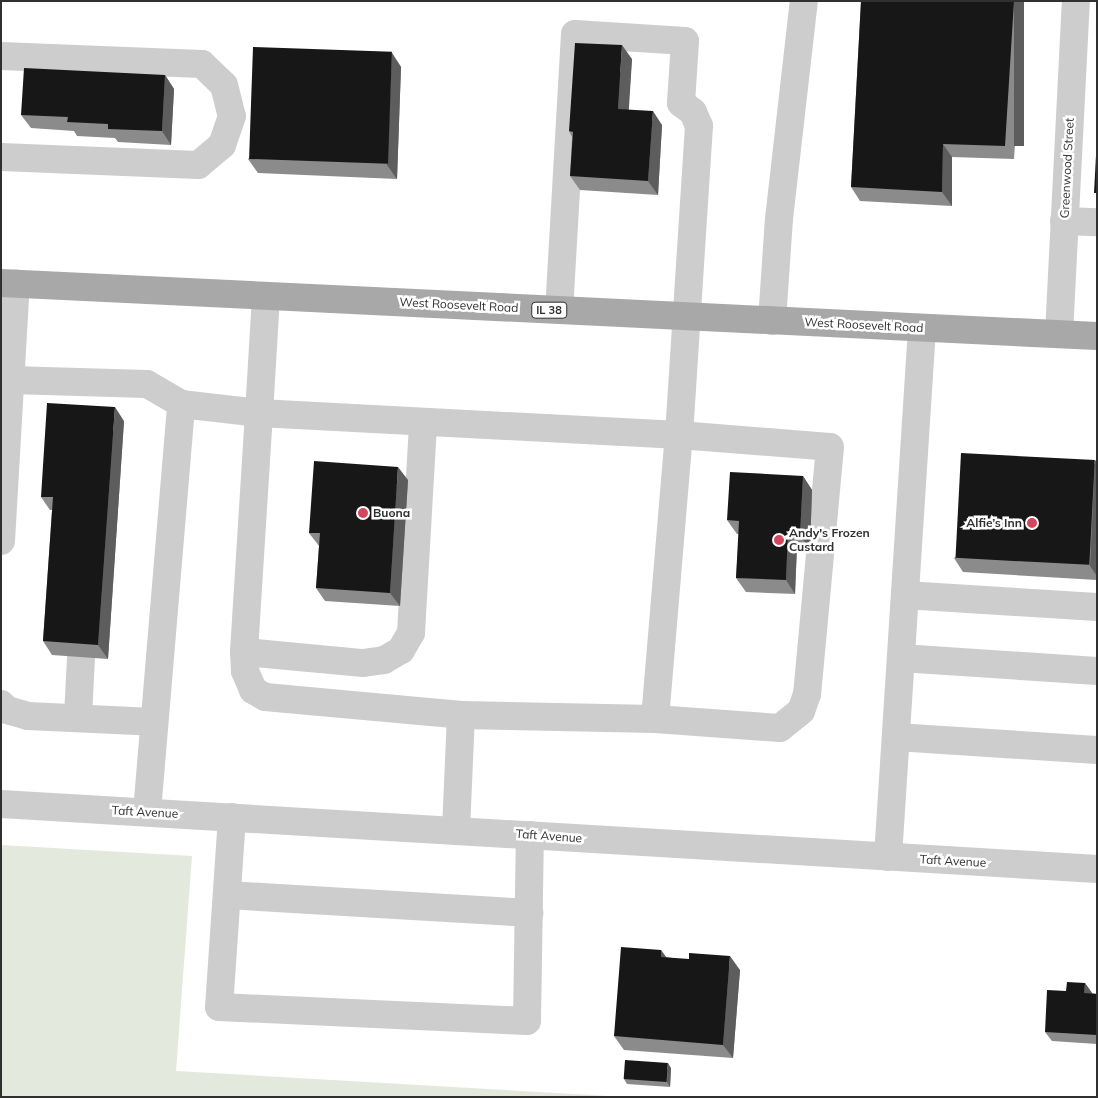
<!DOCTYPE html>
<meta charset="utf-8">
<style>
body{margin:0}
#map{position:relative;width:1098px;height:1098px;overflow:hidden;background:#fff;font-family:Mulish,sans-serif}
div>[style]{position:absolute}
[style*='--x']{left:calc(var(--x)*1px);top:calc(var(--y)*1px);width:calc(var(--w)*1px);rotate:calc(var(--a)*1deg)}
.green>*{inset:0;background:#e4e9dd}
.minor>*{height:28px;margin:-14px;padding:0 14px;transform-origin:14px;border-radius:14px;background:#cdcdcd}
.major>*{height:28px;margin:-14px;padding:0 14px;transform-origin:14px;border-radius:14px;background:#a8a8a8}
.wall>*{inset:0;background:#8b8b8b}
.shaded-wall>*{inset:0;background:#5d5d5d;transform-origin:0 0}
.building>*{inset:0;background:#171717;transform-origin:0 0}
.dots>*{width:14px;height:14px;translate:-50% -50%;box-sizing:border-box;border:2px solid #fff;border-radius:50%}
span{translate:-50% -50%;white-space:nowrap;text-align:center;line-height:1.15;-webkit-text-stroke:5px #fff;paint-order:stroke}
.shield-label span{padding:1px 4px;background:#fff;border:1px solid;border-radius:4px;-webkit-text-stroke-width:0}
.shield-label{font-size:11px;color:#303030;font-weight:700}
.street-label{font-size:12px;color:#303030}
.poi-label{font-size:12px;color:#303030;font-weight:700}
.left{translate:0 -50%;text-align:left}
.right{translate:-100% -50%;text-align:right}
.frame{position:absolute;inset:0;border:2px solid #303030;pointer-events:none}
</style>
<div id="map">
<div class="green">
<i style="clip-path:polygon(1px 845px,192px 856px,176px 1071px,626px 1097px,1px 1097px)"></i>
</div>
<div class="minor">
<i style="--x:1;--y:56;--w:201;--a:2.3"></i>
<i style="--x:202;--y:64;--w:30;--a:44"></i>
<i style="--x:224;--y:85;--w:32;--a:76"></i>
<i style="--x:232;--y:116;--w:31;--a:109"></i>
<i style="--x:222;--y:145;--w:31;--a:140"></i>
<i style="--x:198;--y:165;--w:197;--a:-177.7"></i>
<i style="--x:1064;--y:221;--w:33;--a:2"></i>
<i style="--x:266;--y:296;--w:117;--a:93.4"></i>
<i style="--x:259;--y:413;--w:421;--a:3"></i>
<i style="--x:679;--y:435;--w:310;--a:-86.3"></i>
<i style="--x:699;--y:126;--w:15;--a:-113"></i>
<i style="--x:693;--y:112;--w:15;--a:-143"></i>
<i style="--x:681;--y:103;--w:62;--a:-86.3"></i>
<i style="--x:685;--y:41;--w:110;--a:-176.4"></i>
<i style="--x:575;--y:34;--w:276;--a:93.3"></i>
<i style="--x:772;--y:321;--w:102;--a:-86.1"></i>
<i style="--x:779;--y:219;--w:219;--a:-83.5"></i>
<i style="--x:1059;--y:334;--w:333;--a:-87.1"></i>
<i style="--x:11;--y:380;--w:136;--a:1.7"></i>
<i style="--x:147;--y:384;--w:39;--a:30"></i>
<i style="--x:181;--y:404;--w:79;--a:6.6"></i>
<i style="--x:259;--y:413;--w:239;--a:93.6"></i>
<i style="--x:244;--y:652;--w:19;--a:87"></i>
<i style="--x:245;--y:671;--w:21;--a:67"></i>
<i style="--x:253;--y:690;--w:14;--a:30"></i>
<i style="--x:265;--y:697;--w:197;--a:5.2"></i>
<i style="--x:461;--y:715;--w:115;--a:92.5"></i>
<i style="--x:679;--y:435;--w:151;--a:4.5"></i>
<i style="--x:830;--y:447;--w:248;--a:95.3"></i>
<i style="--x:807;--y:694;--w:18;--a:109"></i>
<i style="--x:801;--y:711;--w:27;--a:141"></i>
<i style="--x:780;--y:728;--w:125;--a:-175.9"></i>
<i style="--x:655;--y:719;--w:285;--a:-85.2"></i>
<i style="--x:1;--y:541;--w:258;--a:-86.7"></i>
<i style="--x:905;--y:595;--w:192;--a:3.6"></i>
<i style="--x:244;--y:652;--w:120;--a:5.3"></i>
<i style="--x:363;--y:663;--w:21;--a:-8"></i>
<i style="--x:384;--y:660;--w:20;--a:-30"></i>
<i style="--x:401;--y:650;--w:20;--a:-60"></i>
<i style="--x:411;--y:633;--w:211;--a:-86.7"></i>
<i style="--x:901;--y:658;--w:196;--a:3.8"></i>
<i style="--x:1;--y:704;--w:8;--a:45"></i>
<i style="--x:7;--y:710;--w:22;--a:16"></i>
<i style="--x:28;--y:716;--w:125;--a:2.7"></i>
<i style="--x:461;--y:715;--w:194;--a:1.2"></i>
<i style="--x:78;--y:717;--w:60;--a:-87.1"></i>
<i style="--x:896;--y:737;--w:201;--a:3.7"></i>
<i style="--x:1;--y:804;--w:1098;--a:3.39"></i>
<i style="--x:147;--y:812;--w:409;--a:-85.2"></i>
<i style="--x:232;--y:817;--w:190;--a:93.9"></i>
<i style="--x:219;--y:1007;--w:308;--a:2.6"></i>
<i style="--x:527;--y:1021;--w:186;--a:-89.1"></i>
<i style="--x:888;--y:857;--w:530;--a:-86.32"></i>
<i style="--x:227;--y:895;--w:303;--a:3.4"></i>
</div>
<div class="major">
<i style="--x:1;--y:283;--w:1097;--a:2.77"></i>
</div>
<div class="wall">
<i style="clip-path:polygon(861px 1px,1024px 1px,1014px 159px,952px 157px,952px 206px,860px 201px,851px 187px)"></i>
<i style="clip-path:polygon(392px 53px,401px 67px,397px 179px,258px 173px,248px 159px)"></i>
<i style="clip-path:polygon(632px 59px,628px 110px,662px 125px,658px 195px,580px 190px,570px 176px,572px 137px,569px 131px)"></i>
<i style="clip-path:polygon(165px 75px,174px 89px,171px 145px,118px 142px,115px 138px,77px 136px,74px 131px,31px 128px,21px 115px)"></i>
<i style="clip-path:polygon(124px 421px,108px 659px,52px 655px,43px 641px,52px 510px,50px 510px,41px 497px)"></i>
<i style="clip-path:polygon(1097px 462px,1097px 580px,963px 572px,954px 558px)"></i>
<i style="clip-path:polygon(803px 476px,812px 490px,810px 549px,797px 545px,795px 594px,746px 592px,736px 578px,739px 534px,737px 534px,727px 520px)"></i>
<i style="clip-path:polygon(408px 480px,400px 606px,325px 601px,316px 588px,319px 546px,309px 533px)"></i>
<i style="clip-path:polygon(661px 950px,666px 957px,740px 970px,733px 1058px,624px 1050px,614px 1036px)"></i>
<i style="clip-path:polygon(1085px 983px,1092px 993px,1097px 994px,1097px 1044px,1052px 1041px,1045px 1032px)"></i>
<i style="clip-path:polygon(671px 1068px,670px 1087px,627px 1084px,624px 1079px)"></i>
</div>
<div class="shaded-wall">
<i style="left:1014px;top:1px;width:10px;height:145px"></i>
<i style="clip-path:polygon(622px 45px,632px 59px,628px 123px,618px 109px)"></i>
<i style="clip-path:polygon(392px 53px,401px 67px,397px 179px,387px 165px)"></i>
<i style="clip-path:polygon(165px 75px,174px 89px,171px 145px,162px 131px)"></i>
<i style="clip-path:polygon(653px 111px,662px 125px,658px 195px,648px 181px)"></i>
<i style="clip-path:polygon(943px 144px,952px 157px,952px 206px,942px 192px)"></i>
<i style="clip-path:polygon(115px 407px,124px 421px,108px 659px,98px 645px)"></i>
<i style="clip-path:polygon(1095px 460px,1097px 462px,1097px 576px,1090px 566px)"></i>
<i style="clip-path:polygon(398px 467px,408px 480px,400px 606px,390px 593px)"></i>
<i style="clip-path:polygon(803px 476px,812px 490px,810px 549px,800px 535px)"></i>
<i style="clip-path:polygon(788px 531px,797px 545px,795px 594px,786px 580px)"></i>
<i style="clip-path:polygon(661px 950px,671px 964px,661px 957px)"></i>
<i style="clip-path:polygon(730px 956px,740px 970px,733px 1058px,723px 1045px)"></i>
<i style="clip-path:polygon(1085px 983px,1092px 993px,1091px 1002px,1084px 993px)"></i>
<i style="clip-path:polygon(668px 1063px,671px 1068px,670px 1087px,667px 1082px)"></i>
</div>
<div class="building">
<i style="clip-path:polygon(861px 1px,1014px 1px,1005px 146px,943px 144px,942px 192px,851px 187px)"></i>
<i style="clip-path:polygon(575px 43px,622px 45px,618px 109px,653px 111px,648px 181px,570px 176px,573px 132px,569px 131px)"></i>
<i style="left:253px;top:47px;width:139px;height:112px;rotate:2deg"></i>
<i style="clip-path:polygon(24px 68px,165px 75px,162px 131px,108px 129px,108px 124px,67px 122px,68px 117px,21px 115px)"></i>
<i style="clip-path:polygon(1097px 137px,1097px 193px,1094px 193px)"></i>
<i style="clip-path:polygon(47px 403px,115px 407px,98px 645px,43px 641px,53px 497px,41px 497px)"></i>
<i style="left:961px;top:453px;width:134px;height:105px;rotate:3deg"></i>
<i style="clip-path:polygon(314px 461px,398px 467px,390px 593px,316px 588px,320px 533px,309px 533px)"></i>
<i style="clip-path:polygon(730px 472px,803px 476px,800px 535px,788px 531px,786px 580px,736px 578px,739px 521px,727px 520px)"></i>
<i style="clip-path:polygon(621px 947px,661px 950px,661px 957px,689px 959px,689px 953px,730px 956px,723px 1045px,614px 1036px)"></i>
<i style="clip-path:polygon(1067px 982px,1085px 983px,1084px 993px,1097px 994px,1097px 1035px,1045px 1032px,1047px 990px,1066px 991px)"></i>
<i style="left:625px;top:1060px;width:43px;height:19px;rotate:4deg"></i>
</div>
<div class="dots">
<i style="left:363px;top:513px;background:#d3475e"></i>
<i style="left:1032px;top:523px;background:#d3475e"></i>
<i style="left:779px;top:540px;background:#d3475e"></i>
</div>
<div class="shield-label">
<span style="left:549px;top:310px">IL 38</span>
</div>
<div class="street-label">
<span style="left:1067px;top:168px;rotate:-87deg">Greenwood Street</span>
<span style="left:459px;top:305px;rotate:3deg">West Roosevelt Road</span>
<span style="left:864px;top:325px;rotate:3deg">West Roosevelt Road</span>
<span style="left:145px;top:812px;rotate:3deg">Taft Avenue</span>
<span style="left:549px;top:836px;rotate:4deg">Taft Avenue</span>
<span style="left:953px;top:861px;rotate:3deg">Taft Avenue</span>
</div>
<div class="poi-label">
<span class="left" style="left:373px;top:513px">Buona</span>
<span class="right" style="left:1022px;top:523px">Alfie’s Inn</span>
<span class="left" style="left:789px;top:540px">Andy's Frozen<br>Custard</span>
</div>
<div class="frame"></div>
</div>
